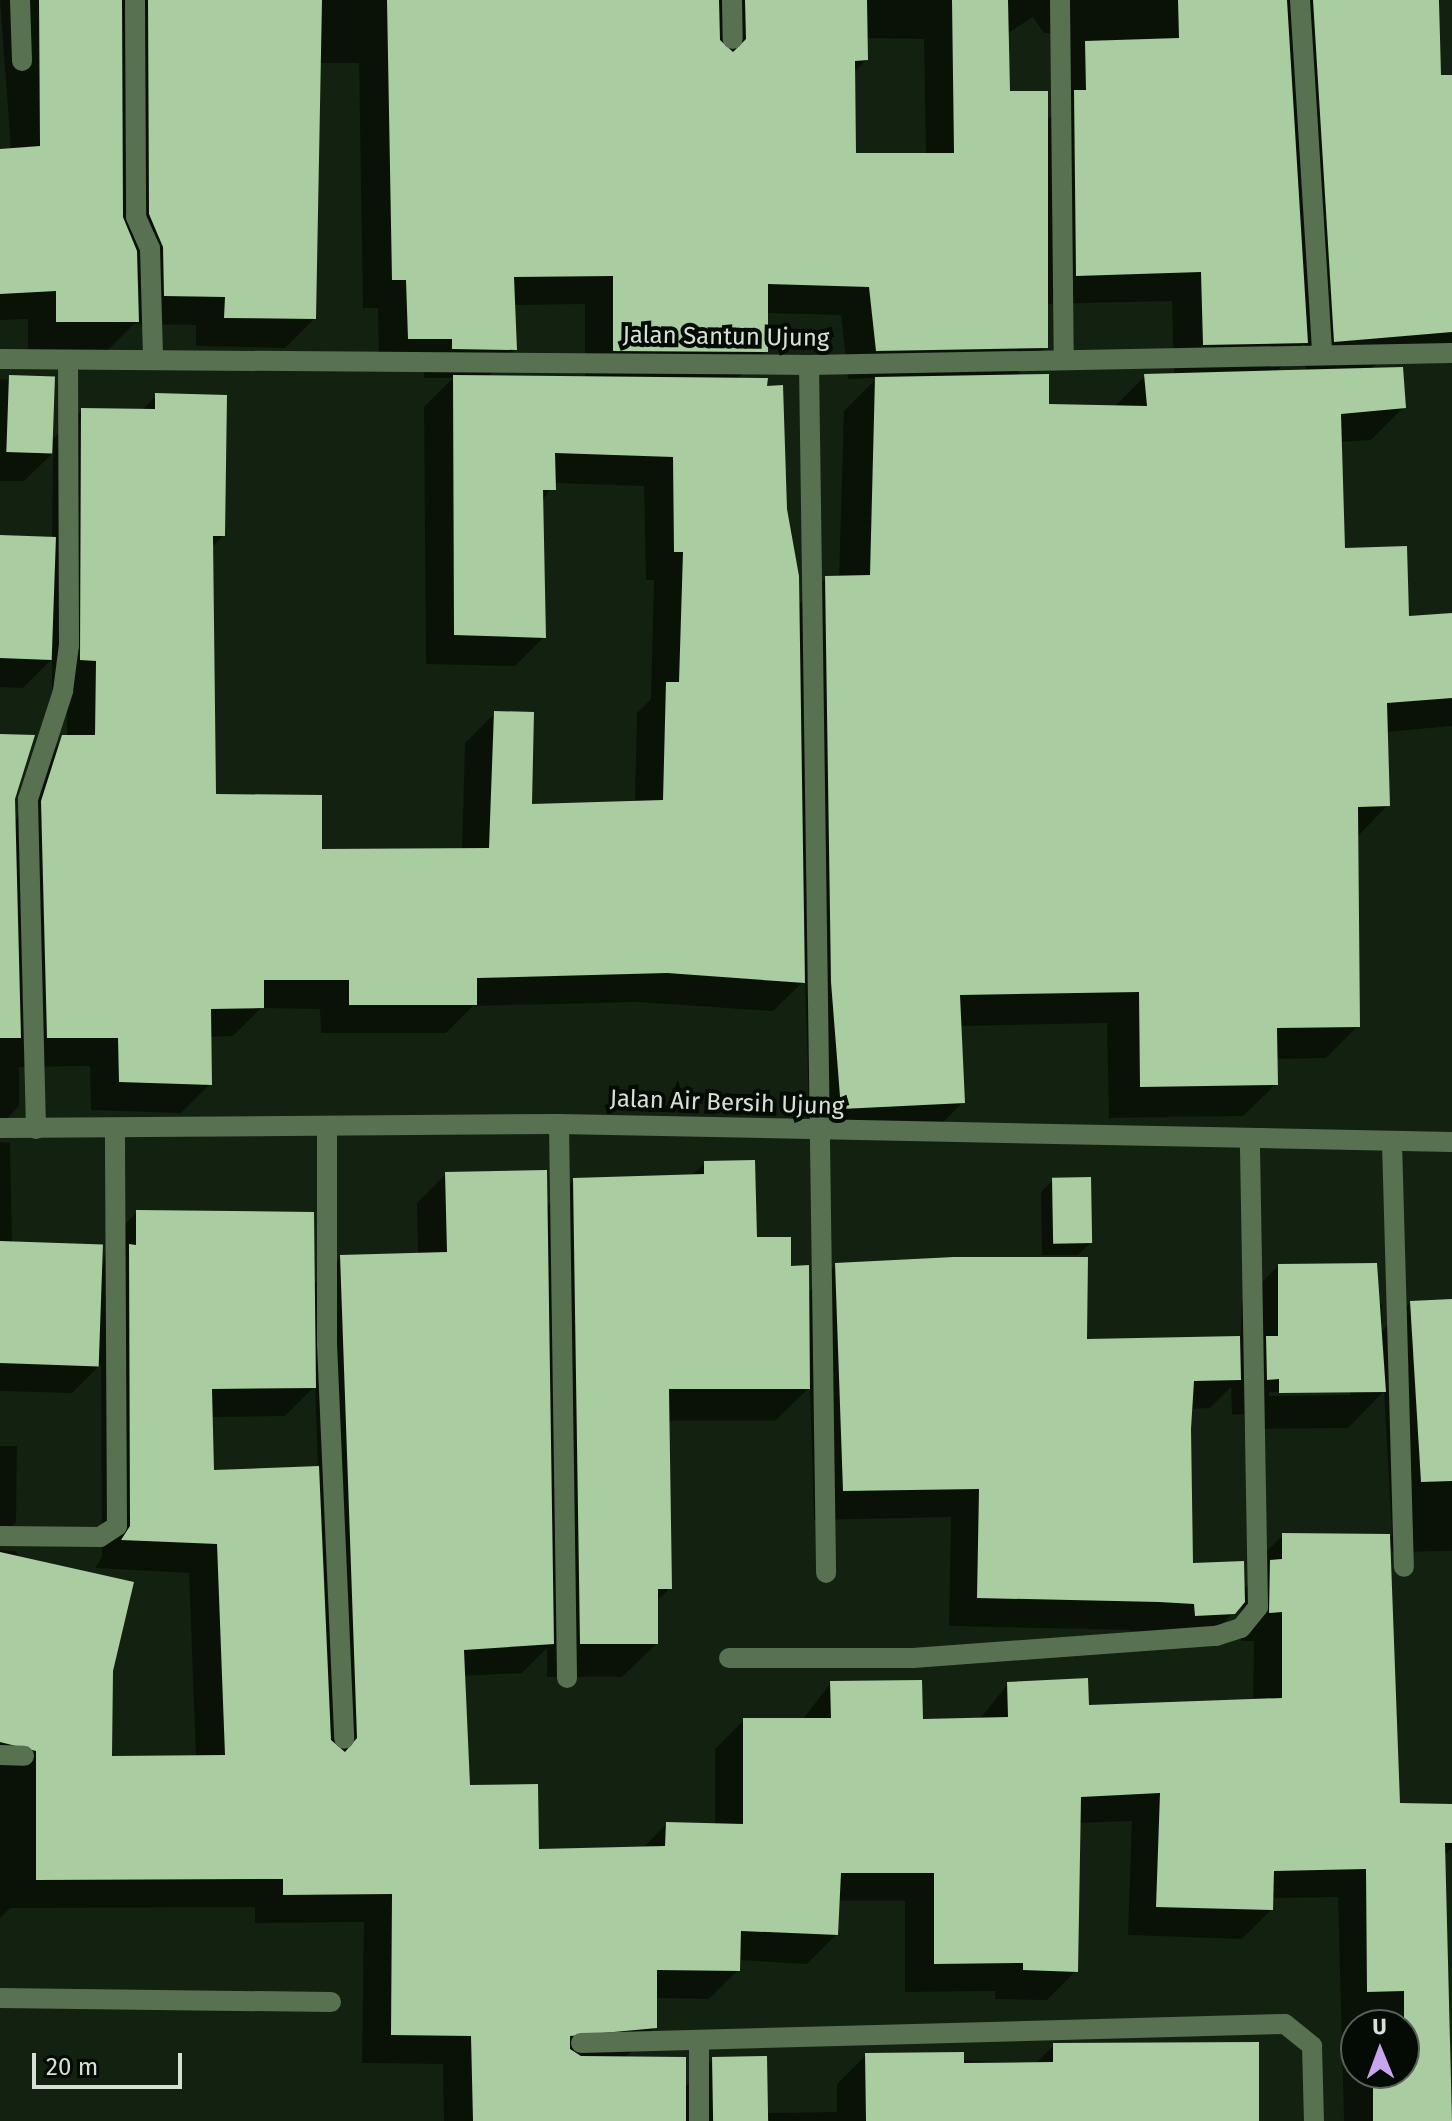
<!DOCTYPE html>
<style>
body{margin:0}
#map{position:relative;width:1452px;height:2121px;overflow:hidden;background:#132210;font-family:"Fira Sans",sans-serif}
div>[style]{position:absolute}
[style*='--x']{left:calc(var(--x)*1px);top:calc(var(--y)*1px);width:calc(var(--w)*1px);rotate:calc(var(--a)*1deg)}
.shadow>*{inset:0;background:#0007}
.building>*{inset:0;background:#a9cca0;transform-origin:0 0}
.minor>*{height:20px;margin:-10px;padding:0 10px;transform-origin:10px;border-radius:10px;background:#587251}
span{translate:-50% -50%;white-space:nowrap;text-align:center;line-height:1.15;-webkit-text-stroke:8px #040a04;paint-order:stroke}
.street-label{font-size:24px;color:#d6e0d4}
.north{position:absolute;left:1340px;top:2009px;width:80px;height:80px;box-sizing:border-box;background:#040a04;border:2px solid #586057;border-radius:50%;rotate:359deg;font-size:22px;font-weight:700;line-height:32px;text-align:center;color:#d6e0d4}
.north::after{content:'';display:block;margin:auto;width:28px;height:36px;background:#c8a5ee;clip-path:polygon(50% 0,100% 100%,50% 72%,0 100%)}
.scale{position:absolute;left:32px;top:2053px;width:150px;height:36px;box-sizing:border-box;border:4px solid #d6e0d4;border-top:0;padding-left:10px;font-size:24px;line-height:28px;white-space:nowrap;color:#d6e0d4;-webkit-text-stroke:6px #040a04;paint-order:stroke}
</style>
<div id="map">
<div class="shadow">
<i style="clip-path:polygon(evenodd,0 0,1440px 0,1439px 77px,1452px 77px,1452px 352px,1379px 361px,1370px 370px,1404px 407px,1371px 440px,1340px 442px,1343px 550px,1407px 618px,1452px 615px,1452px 726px,1386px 732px,1388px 805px,1357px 837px,1358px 1026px,1326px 1058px,1275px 1059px,1276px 1084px,1243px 1116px,1109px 1118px,1107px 1023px,960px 1026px,963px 1102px,931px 1135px,810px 1140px,805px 980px,773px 1011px,637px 1002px,473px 1006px,446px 1033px,321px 1033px,320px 1009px,261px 1008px,233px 1036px,210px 1037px,210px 1084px,181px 1113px,91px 1110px,90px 1066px,19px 1067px,19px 1106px,0 1126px,0 736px,14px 826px,34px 767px,67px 737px,67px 690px,52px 689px,52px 659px,23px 688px,0 687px,0 537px,52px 539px,53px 453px,24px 481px,0 481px,0 379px,53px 379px,53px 439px,82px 410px,141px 411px,156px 396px,223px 536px,211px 548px,214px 796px,320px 851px,462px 850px,465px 743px,495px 713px,530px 806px,635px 803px,637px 713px,651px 699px,654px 580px,646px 580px,644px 486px,554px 483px,542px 501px,544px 637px,515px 666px,426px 664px,424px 407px,453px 378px,424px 378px,424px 367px,379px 368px,378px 308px,363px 308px,359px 63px,319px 63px,314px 319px,285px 348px,196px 346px,196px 325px,134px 324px,108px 350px,28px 351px,28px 319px,0 320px,0 150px,11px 150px,0 0,1033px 17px,1044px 33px,1055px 33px,1058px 110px,1046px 121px,1008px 93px,1007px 34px,1033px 17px,0 0,865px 38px,924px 39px,926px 155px,854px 155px,853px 73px,866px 60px,865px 38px,0 0,1172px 301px,1174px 375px,1145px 376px,1113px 408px,1047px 406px,1017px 376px,1046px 347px,1046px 304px,1172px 301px,0 0,585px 304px,585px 378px,486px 378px,515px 349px,513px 305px,585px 304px,0 0,766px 313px,841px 315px,848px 379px,877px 378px,844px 411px,839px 577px,826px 578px,797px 606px,737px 379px,766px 351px,766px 313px,0 0,1304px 344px,1306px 371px,1276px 372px,1304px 344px)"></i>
<i style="clip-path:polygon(evenodd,0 1142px,10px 1143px,12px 1242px,101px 1275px,108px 1241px,137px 1212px,313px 1285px,341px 1257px,418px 1255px,417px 1203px,446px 1174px,545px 1208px,574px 1180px,691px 1176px,705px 1163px,755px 1239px,807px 1294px,836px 1265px,1085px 1341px,1239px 1366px,1242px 1302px,1278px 1266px,1382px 1304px,1382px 1331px,1410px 1303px,1452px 1301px,1452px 1551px,1393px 1552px,1388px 1543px,1398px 1805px,1452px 1806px,1452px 1848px,1443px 1857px,1452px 2121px,1344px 2121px,1338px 1897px,1271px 1898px,1271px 1910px,1242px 1939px,1128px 1935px,1132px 1821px,1078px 1823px,1076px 1971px,1047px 2000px,995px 1999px,995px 1991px,905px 1992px,905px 1901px,838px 1901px,836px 1935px,807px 1964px,738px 1960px,738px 1970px,709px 1999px,655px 1998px,655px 2027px,624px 2059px,684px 2088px,713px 2059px,766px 2113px,837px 2112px,837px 2084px,866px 2055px,1035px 2064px,1054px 2045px,1257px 2121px,444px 2121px,443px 2064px,362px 2063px,364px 1922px,255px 1923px,255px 1907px,10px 1908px,0 1918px,0 1550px,15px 1551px,111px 1670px,110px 1758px,196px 1757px,189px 1573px,95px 1568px,102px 1557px,101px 1364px,72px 1393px,0 1391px,0 1142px,315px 1386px,318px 1468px,212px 1472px,211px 1417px,285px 1416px,315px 1386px,0 1142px,810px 1387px,814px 1520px,951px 1517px,949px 1626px,1129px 1630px,1204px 1643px,1242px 1603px,1241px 1641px,1254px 1641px,1253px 1701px,1087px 1707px,1008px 1684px,979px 1720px,921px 1721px,831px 1683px,802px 1720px,744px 1720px,715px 1749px,715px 1826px,666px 1824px,642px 1849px,537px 1851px,468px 1787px,463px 1676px,522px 1673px,547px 1648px,547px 1677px,622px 1677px,656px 1644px,656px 1602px,670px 1588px,667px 1421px,775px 1421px,810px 1387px,0 1142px,1231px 1387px,1232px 1415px,1244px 1414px,1244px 1429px,1348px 1428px,1384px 1391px,1392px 1536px,1283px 1535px,1254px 1564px,1254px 1579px,1243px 1590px,1191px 1565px,1190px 1409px,1210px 1408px,1231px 1387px,0 1142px,1350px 1391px,1350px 1395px,1269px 1396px,1269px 1392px,1350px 1391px,0 1142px,1356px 2025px,1404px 2025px,1404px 2073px,1356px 2073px,1356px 2025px)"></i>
<i style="clip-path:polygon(1053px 1180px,1090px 1243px,1078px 1255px,1042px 1255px,1041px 1192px)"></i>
<i style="clip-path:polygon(0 1446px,17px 1446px,16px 1522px,0 1538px)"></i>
</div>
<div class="building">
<i style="clip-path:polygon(39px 0,122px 0,123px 217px,137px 251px,139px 322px,56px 322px,56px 291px,0 294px,0 149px,40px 146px)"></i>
<i style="clip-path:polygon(148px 0,322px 0,316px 319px,224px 318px,225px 297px,164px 296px,163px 247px,149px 214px)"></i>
<i style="clip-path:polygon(387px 0,719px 0,720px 40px,733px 52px,746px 39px,745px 0,867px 0,868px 60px,855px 61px,856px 153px,954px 153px,952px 0,1008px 0,1010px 91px,1048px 91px,1048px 348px,876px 351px,869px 287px,768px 284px,768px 352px,613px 351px,613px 276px,514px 277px,517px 350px,452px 349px,452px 339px,408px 339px,406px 280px,392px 280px)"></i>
<i style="clip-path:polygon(1178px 0,1287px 0,1308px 343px,1203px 345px,1201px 272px,1076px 276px,1074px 90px,1086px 90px,1085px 41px,1179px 38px)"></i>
<i style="clip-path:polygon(1313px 0,1439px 0,1441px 75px,1452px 75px,1452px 332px,1334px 342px)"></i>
<i style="clip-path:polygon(1403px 367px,1406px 408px,1341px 414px,1345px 548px,1407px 546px,1409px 616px,1452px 613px,1452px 698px,1387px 703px,1390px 806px,1358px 807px,1360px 1027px,1277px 1028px,1278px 1085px,1140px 1087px,1139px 992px,960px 995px,965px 1103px,841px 1109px,831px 982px,825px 576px,870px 575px,875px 377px,1049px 374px,1049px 404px,1147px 406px,1144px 374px)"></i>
<i style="left:9px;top:375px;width:46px;height:77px;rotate:2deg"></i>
<i style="clip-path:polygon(453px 375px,768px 378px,767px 386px,783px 385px,787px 509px,799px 576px,805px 983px,667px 973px,477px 978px,477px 1005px,349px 1005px,349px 980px,264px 980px,264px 1008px,211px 1009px,212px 1085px,119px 1082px,118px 1038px,47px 1038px,41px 801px,62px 735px,95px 735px,96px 661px,80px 660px,81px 408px,155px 409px,155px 393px,227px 395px,225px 536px,213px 536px,216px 794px,322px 795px,322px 849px,489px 848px,494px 711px,534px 712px,532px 804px,663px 800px,666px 682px,679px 682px,683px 552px,674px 552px,673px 457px,555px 453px,556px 490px,543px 490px,546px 638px,454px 635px)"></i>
<i style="left:0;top:535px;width:56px;height:123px;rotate:2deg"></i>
<i style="clip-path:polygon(0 734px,35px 735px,15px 799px,21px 1038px,0 1038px)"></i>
<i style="clip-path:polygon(755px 1160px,757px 1237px,791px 1237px,791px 1266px,809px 1265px,810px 1389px,669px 1389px,672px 1589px,658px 1589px,658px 1644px,580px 1644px,573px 1178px,704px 1174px,704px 1161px)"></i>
<i style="clip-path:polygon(547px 1170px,554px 1644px,464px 1650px,470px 1785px,538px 1784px,539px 1849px,665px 1846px,666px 1822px,743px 1824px,743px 1718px,831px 1718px,830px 1681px,922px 1680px,923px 1719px,1008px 1717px,1007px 1682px,1088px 1678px,1089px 1705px,1282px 1698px,1282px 1612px,1269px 1613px,1270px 1560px,1282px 1559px,1282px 1533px,1390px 1534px,1400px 1803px,1452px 1804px,1452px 1843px,1445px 1843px,1452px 2121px,1373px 2121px,1373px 2073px,1404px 2073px,1404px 1991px,1367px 1992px,1366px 1869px,1274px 1871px,1273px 1910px,1156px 1907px,1160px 1793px,1081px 1797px,1078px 1972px,1023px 1970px,1023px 1963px,934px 1964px,934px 1873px,841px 1873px,838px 1935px,741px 1931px,740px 1971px,657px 1970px,657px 2028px,570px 2036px,570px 2049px,581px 2056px,686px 2057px,686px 2121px,473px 2121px,471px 2036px,391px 2035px,392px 1894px,283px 1895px,283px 1879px,36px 1880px,36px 1751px,0 1742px,0 1552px,134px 1582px,113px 1671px,112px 1756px,225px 1755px,217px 1544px,121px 1540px,130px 1526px,129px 1244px,136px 1245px,136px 1210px,314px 1212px,316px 1388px,212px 1389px,214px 1470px,319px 1466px,331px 1740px,345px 1752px,357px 1738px,340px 1255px,447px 1252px,445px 1172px)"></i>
<i style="left:1091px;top:1177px;width:66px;height:39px;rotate:89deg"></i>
<i style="left:0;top:1241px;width:103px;height:122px;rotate:2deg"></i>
<i style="clip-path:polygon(954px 1257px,1088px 1257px,1087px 1339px,1240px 1336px,1241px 1380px,1194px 1381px,1191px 1429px,1193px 1563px,1244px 1561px,1245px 1602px,1235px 1614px,1195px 1616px,1194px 1604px,1159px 1602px,977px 1598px,979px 1489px,843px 1491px,835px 1263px)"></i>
<i style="clip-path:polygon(1377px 1263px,1386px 1392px,1279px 1393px,1279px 1379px,1267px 1380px,1266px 1336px,1278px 1336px,1278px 1264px)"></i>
<i style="clip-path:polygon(1452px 1299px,1452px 1481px,1421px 1482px,1410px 1301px)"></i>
<i style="clip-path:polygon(1259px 2042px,1259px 2121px,866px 2121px,865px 2053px,964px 2052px,964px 2063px,1053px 2062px,1053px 2043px)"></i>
<i style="left:767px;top:2056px;width:65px;height:55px;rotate:89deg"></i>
</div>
<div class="minor">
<i style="--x:20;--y:0;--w:61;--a:88.1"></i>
<i style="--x:135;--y:0;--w:217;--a:89.7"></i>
<i style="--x:136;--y:217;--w:34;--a:66"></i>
<i style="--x:150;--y:248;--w:109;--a:88.4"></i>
<i style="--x:732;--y:0;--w:39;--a:89"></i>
<i style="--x:1060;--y:0;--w:360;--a:89.4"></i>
<i style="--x:1300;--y:0;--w:353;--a:86.4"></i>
<i style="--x:0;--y:359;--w:809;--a:0.42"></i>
<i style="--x:809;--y:365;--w:643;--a:-1.07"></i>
<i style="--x:809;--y:365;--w:1208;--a:89.19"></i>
<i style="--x:559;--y:1124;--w:554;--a:89.17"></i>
<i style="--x:327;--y:1127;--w:217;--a:90"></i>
<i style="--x:327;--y:1344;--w:395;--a:87.5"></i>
<i style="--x:0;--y:1128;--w:559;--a:-0.41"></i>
<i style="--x:559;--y:1124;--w:893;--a:1.15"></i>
<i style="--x:36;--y:1129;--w:330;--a:-91.4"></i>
<i style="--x:28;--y:799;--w:114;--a:-72"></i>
<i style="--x:63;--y:691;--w:46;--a:-82.6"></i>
<i style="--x:69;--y:645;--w:285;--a:-90.2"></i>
<i style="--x:1392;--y:1142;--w:425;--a:88.4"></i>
<i style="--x:0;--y:1536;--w:100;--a:0.6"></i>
<i style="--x:100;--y:1537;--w:20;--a:-33"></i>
<i style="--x:117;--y:1526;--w:398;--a:-90.3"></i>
<i style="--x:729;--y:1658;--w:184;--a:0"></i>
<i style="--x:913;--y:1658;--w:304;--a:-4.2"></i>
<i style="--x:1216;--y:1636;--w:26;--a:-18"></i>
<i style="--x:1241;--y:1628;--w:27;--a:-51"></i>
<i style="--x:1258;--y:1607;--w:465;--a:-91"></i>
<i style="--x:0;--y:1755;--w:24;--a:2"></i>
<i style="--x:0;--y:1998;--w:331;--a:0.7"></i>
<i style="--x:699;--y:2042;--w:79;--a:90"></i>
<i style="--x:581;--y:2043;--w:704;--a:-1.55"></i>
<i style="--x:1285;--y:2024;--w:35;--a:39"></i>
<i style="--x:1312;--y:2046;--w:75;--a:88.5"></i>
</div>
<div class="street-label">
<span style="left:726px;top:337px;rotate:1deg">Jalan Santun Ujung</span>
<span style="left:727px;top:1103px;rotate:2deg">Jalan Air Bersih Ujung</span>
</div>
<div class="north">U</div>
<div class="scale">20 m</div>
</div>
